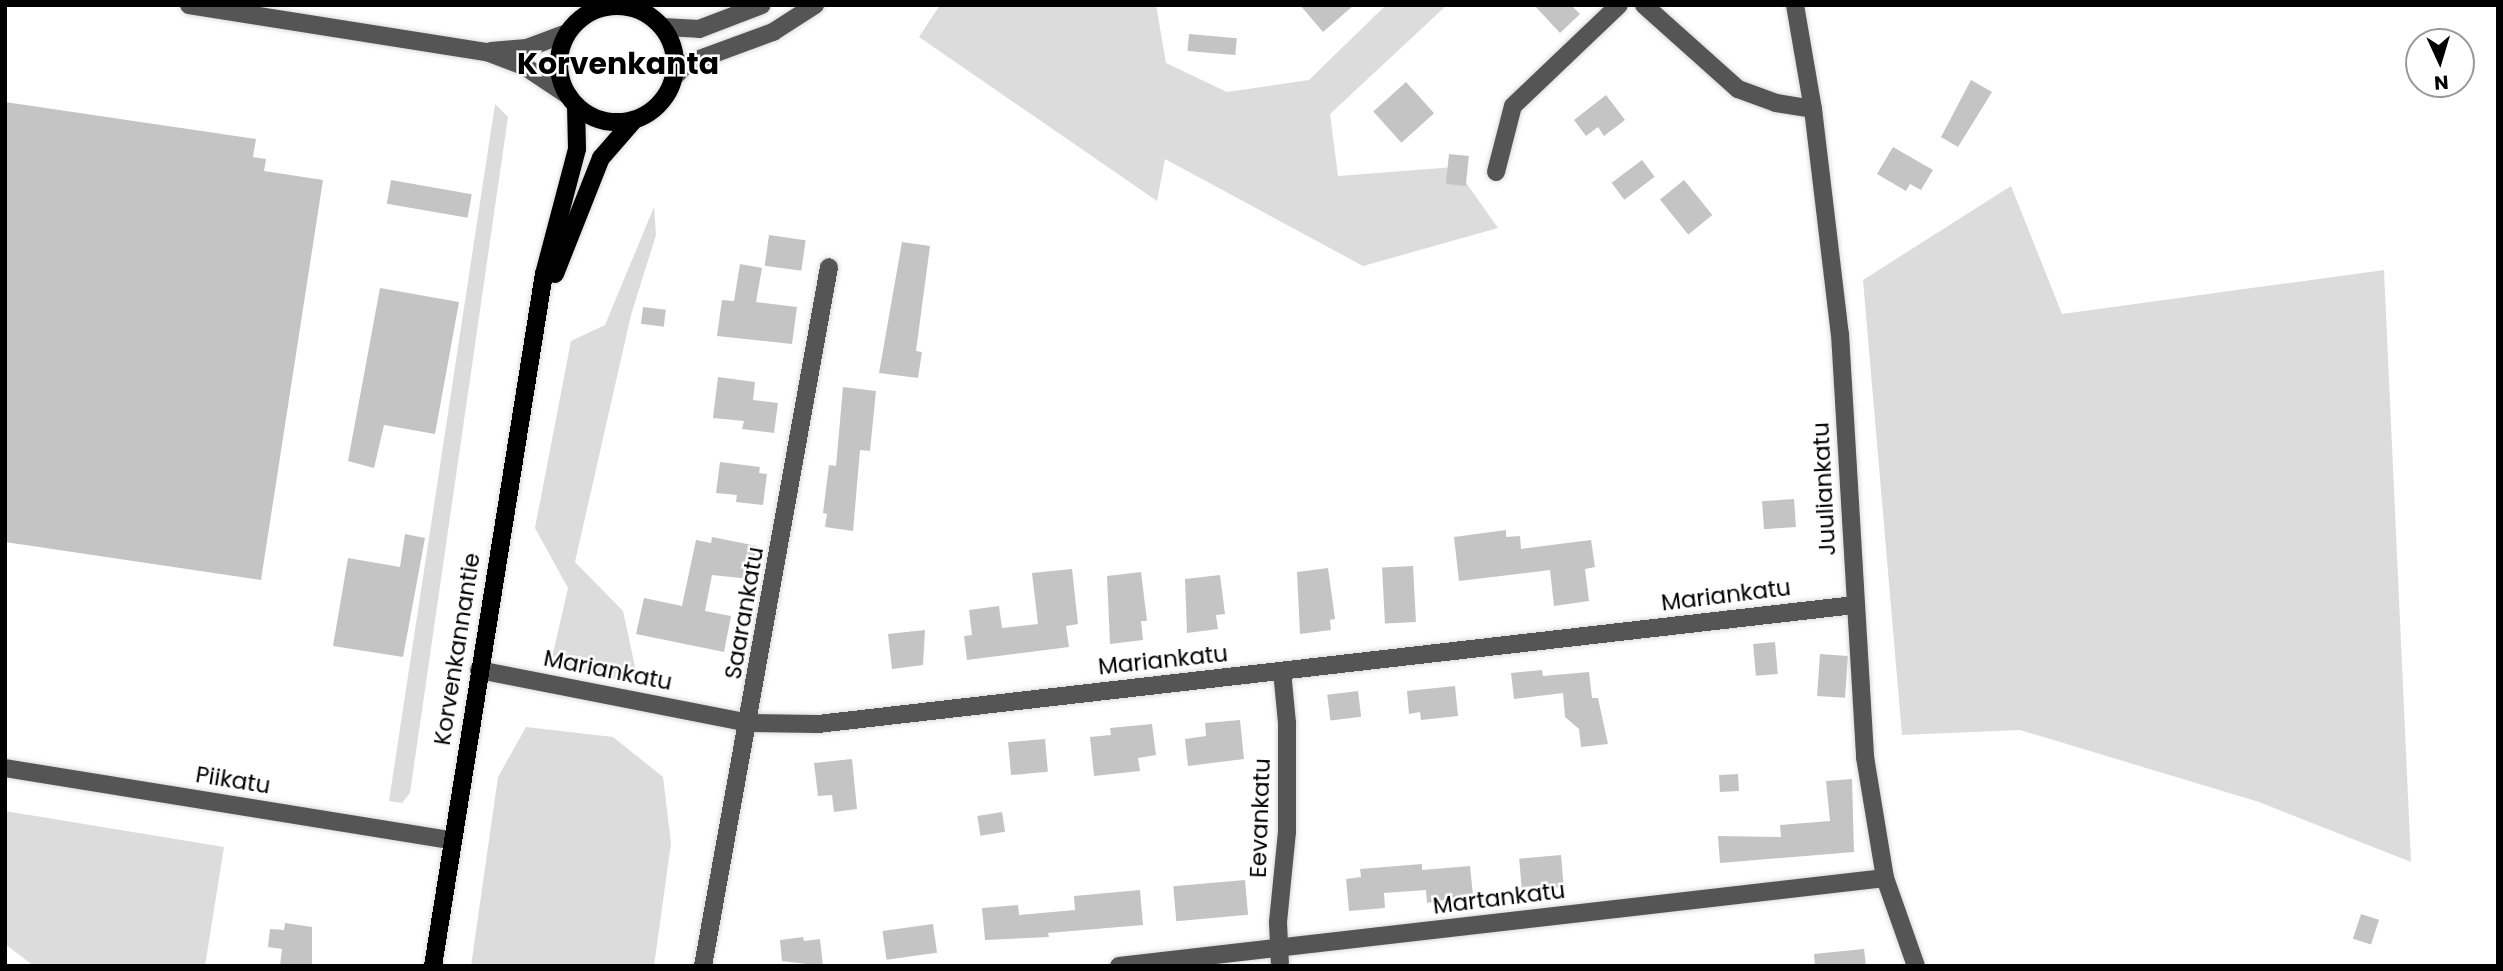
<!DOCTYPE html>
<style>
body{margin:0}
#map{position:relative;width:2503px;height:971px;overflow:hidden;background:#fff;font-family:Poppins,sans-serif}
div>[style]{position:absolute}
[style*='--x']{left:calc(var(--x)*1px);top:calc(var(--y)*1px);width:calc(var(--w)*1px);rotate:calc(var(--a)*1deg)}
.green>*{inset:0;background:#dcdcdc}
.building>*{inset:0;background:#c4c4c4;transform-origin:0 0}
.roads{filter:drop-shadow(0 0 2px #dbdbdb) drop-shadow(0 0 2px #dbdbdb)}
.minor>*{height:18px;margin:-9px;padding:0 9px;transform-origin:9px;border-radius:9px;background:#555}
.major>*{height:18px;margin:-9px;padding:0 9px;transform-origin:9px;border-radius:9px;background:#000}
.major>.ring{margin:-9px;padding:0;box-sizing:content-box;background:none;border:18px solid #000;border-radius:50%}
span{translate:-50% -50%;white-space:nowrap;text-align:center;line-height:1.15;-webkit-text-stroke:5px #fff;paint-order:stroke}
.street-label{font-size:23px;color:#000}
.district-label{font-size:30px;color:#000;font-weight:700}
.frame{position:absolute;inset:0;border:7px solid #000;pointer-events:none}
.north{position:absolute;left:2405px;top:28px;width:70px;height:70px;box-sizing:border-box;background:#fff;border:2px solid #999;border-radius:50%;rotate:176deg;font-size:19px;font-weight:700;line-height:28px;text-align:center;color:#000}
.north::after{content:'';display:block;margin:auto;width:24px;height:32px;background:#000;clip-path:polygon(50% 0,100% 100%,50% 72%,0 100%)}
</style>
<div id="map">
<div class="green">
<i style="clip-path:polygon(940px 5px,1156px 5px,1166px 63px,1227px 92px,1309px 80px,1386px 5px,1447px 5px,1330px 114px,1338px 176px,1455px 167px,1498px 228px,1363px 266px,1165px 159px,1157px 201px,919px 37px)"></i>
<i style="clip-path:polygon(495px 104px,508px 117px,410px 793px,402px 803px,389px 801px)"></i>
<i style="clip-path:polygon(2011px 186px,2062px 314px,2384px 270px,2411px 862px,2259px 802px,2020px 730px,1902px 735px,1863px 280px)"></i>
<i style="clip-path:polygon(654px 207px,656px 235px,631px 315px,575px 562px,623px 611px,639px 685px,551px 662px,568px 588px,535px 528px,571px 341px,605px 325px)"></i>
<i style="clip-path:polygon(526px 727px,613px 737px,663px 777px,671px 843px,654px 966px,471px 966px,498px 777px)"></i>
<i style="clip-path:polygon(5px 811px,224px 847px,205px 966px,34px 966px,5px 944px)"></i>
</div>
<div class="building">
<i style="clip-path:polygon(1300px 5px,1354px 5px,1323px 32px)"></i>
<i style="clip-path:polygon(1534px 5px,1571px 5px,1580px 14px,1560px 33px)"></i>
<i style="left:1189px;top:34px;width:48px;height:17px;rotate:5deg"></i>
<i style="clip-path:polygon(1971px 80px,1992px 92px,1958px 147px,1941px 137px)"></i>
<i style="left:1406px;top:82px;width:42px;height:44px;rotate:48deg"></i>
<i style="clip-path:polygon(1606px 95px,1625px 120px,1604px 136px,1598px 127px,1586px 136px,1574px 120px)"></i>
<i style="clip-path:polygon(5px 102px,256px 139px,253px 157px,266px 159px,264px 171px,323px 180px,261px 580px,5px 542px)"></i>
<i style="clip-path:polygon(1893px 147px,1933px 170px,1921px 190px,1910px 184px,1906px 191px,1877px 174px)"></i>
<i style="left:1449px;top:154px;width:20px;height:30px;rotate:6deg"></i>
<i style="left:1642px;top:160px;width:21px;height:38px;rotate:53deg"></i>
<i style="left:391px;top:180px;width:82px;height:24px;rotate:10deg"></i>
<i style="left:1684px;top:180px;width:45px;height:31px;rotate:51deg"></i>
<i style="left:769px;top:235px;width:37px;height:31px;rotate:8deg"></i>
<i style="clip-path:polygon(902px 242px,930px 246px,916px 351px,922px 352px,918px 378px,879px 373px)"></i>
<i style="clip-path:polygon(740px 264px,762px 268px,756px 302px,797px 307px,792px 344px,717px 336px,722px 300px,734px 301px)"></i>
<i style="clip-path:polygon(380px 288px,459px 302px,435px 434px,384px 425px,374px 468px,348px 461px)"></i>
<i style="left:643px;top:307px;width:23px;height:17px;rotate:7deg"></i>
<i style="clip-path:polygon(718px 377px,755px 382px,753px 400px,778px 403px,774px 433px,742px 429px,744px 421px,713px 418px)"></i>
<i style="clip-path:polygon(843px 387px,876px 391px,870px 451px,860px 450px,853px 531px,825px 527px,827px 514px,823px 513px,829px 465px,836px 466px)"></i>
<i style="clip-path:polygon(720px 462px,760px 467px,759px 473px,767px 474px,763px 505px,736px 502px,737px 495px,716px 493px)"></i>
<i style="left:1794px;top:499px;width:28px;height:32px;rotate:86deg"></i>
<i style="clip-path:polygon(1506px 530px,1506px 537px,1520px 536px,1521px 549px,1591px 540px,1595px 567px,1585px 569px,1589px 601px,1554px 606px,1550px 570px,1459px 581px,1454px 537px)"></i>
<i style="clip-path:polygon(405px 534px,425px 538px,403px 657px,333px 646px,348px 558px,400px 567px)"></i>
<i style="clip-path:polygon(712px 537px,757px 546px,750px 579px,712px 575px,705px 611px,731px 616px,724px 652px,636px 634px,644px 598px,682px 606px,696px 540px,711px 543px)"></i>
<i style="left:1413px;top:566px;width:56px;height:31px;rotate:87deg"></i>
<i style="clip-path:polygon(1328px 568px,1335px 619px,1330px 620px,1331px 630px,1300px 634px,1297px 572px)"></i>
<i style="clip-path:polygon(1072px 569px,1078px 624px,1066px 626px,1069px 647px,967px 660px,964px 636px,972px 635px,969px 610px,999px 606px,1002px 628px,1038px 624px,1032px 573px)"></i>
<i style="clip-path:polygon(1141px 572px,1147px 621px,1141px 621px,1143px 640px,1110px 644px,1107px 576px)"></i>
<i style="clip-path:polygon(1220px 575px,1225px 614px,1216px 615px,1218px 629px,1187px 633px,1185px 579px)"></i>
<i style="clip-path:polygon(925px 630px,923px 665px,892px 669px,888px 634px)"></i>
<i style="left:1775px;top:642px;width:32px;height:22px;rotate:85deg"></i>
<i style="left:1820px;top:654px;width:28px;height:42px;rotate:4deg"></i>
<i style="clip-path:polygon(1542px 670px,1543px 676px,1589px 672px,1592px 698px,1598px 698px,1608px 744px,1581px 747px,1579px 729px,1565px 717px,1563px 693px,1514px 699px,1511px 673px)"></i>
<i style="clip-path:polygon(1455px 686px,1458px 716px,1421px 720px,1420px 712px,1409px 714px,1407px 691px)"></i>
<i style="left:1358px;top:691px;width:26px;height:31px;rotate:83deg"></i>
<i style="clip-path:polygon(1240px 720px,1244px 759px,1188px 766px,1185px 739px,1206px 736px,1205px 723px)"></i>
<i style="clip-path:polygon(1152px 724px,1156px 755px,1138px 758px,1140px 771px,1094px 776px,1090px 737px,1111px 735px,1110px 728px)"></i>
<i style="left:1045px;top:739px;width:33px;height:37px;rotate:85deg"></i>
<i style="clip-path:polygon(852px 759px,857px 809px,834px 812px,832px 795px,818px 796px,814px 763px)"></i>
<i style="left:1738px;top:774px;width:17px;height:19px;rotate:87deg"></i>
<i style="clip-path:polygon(1852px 779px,1854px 852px,1720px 863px,1718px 836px,1781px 837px,1780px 825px,1830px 821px,1826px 781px)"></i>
<i style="left:1002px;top:812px;width:20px;height:25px;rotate:81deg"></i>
<i style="left:1561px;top:855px;width:32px;height:42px;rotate:85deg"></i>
<i style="clip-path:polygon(1422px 864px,1422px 870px,1470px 866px,1473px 895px,1427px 903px,1426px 890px,1384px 893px,1385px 908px,1349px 911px,1346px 879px,1361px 877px,1360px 869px)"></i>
<i style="left:1245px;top:880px;width:35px;height:72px;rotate:85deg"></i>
<i style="clip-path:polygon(1140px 890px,1143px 925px,1048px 933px,1049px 937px,985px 940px,982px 908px,1018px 905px,1019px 915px,1075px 910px,1074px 896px)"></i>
<i style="left:2361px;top:914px;width:19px;height:26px;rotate:18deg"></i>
<i style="clip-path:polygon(285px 923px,312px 927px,312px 966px,280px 965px,282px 949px,268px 947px,270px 929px,284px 930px)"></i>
<i style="left:933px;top:924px;width:29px;height:51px;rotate:82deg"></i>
<i style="clip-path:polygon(803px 937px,804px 941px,820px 939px,823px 966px,782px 961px,780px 940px)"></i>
<i style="clip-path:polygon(1864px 949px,1866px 966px,1815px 966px,1814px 954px)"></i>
</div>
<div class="roads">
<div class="minor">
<i style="--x:189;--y:5;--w:302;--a:9"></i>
<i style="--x:487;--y:52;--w:40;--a:21"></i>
<i style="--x:524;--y:66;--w:54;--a:33.7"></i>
<i style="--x:1644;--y:5;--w:126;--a:41.8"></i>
<i style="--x:1738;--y:89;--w:40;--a:20.2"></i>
<i style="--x:1776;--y:103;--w:37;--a:9"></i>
<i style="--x:1795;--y:5;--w:106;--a:80.2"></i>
<i style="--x:1813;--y:109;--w:227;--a:83.2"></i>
<i style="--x:1840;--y:334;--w:424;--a:86.6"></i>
<i style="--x:1865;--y:757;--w:123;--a:80.6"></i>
<i style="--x:1885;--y:878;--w:93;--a:70.6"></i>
<i style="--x:663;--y:27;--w:36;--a:3"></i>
<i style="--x:699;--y:29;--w:67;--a:-20.9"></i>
<i style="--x:491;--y:51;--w:36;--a:-5"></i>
<i style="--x:527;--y:48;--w:43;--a:-20.6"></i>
<i style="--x:675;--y:76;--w:16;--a:-47"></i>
<i style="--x:686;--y:64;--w:93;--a:-20.2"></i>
<i style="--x:773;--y:32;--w:50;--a:-32.7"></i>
<i style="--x:1496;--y:172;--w:68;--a:-75.6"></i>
<i style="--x:1513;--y:106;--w:146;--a:-43.6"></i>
<i style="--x:479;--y:670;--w:276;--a:11.1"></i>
<i style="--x:750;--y:723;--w:68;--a:0.8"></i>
<i style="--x:818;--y:724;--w:1044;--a:-6.55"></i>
<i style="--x:5;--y:768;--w:453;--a:9.2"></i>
<i style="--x:703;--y:966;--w:710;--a:-79.78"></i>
<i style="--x:1119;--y:966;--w:771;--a:-6.55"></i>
<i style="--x:1280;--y:966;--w:44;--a:-92.6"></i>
<i style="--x:1278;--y:922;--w:90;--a:-84.3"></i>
<i style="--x:1287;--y:832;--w:109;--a:-90"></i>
<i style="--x:1287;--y:723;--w:52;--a:-95.5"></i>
</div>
<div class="major">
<i class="ring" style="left:559px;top:6px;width:98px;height:98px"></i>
<i style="--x:555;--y:274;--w:125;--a:-68.4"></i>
<i style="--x:601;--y:158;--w:50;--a:-49"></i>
<i style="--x:433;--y:966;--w:701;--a:-80.89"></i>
<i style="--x:544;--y:274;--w:129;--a:-75.2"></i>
<i style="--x:577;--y:149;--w:44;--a:-91.3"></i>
</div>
</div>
<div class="street-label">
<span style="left:1824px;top:489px;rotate:-93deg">Juuliankatu</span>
<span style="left:1726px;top:595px;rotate:-7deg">Mariankatu</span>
<span style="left:744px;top:613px;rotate:-80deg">Saarankatu</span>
<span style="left:457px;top:649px;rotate:-81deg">Korvenkannantie</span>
<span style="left:1163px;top:660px;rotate:-6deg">Mariankatu</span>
<span style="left:608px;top:670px;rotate:11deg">Mariankatu</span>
<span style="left:233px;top:780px;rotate:9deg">Piikatu</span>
<span style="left:1260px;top:818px;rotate:-88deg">Eevankatu</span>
<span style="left:1499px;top:898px;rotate:-7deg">Martankatu</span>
</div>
<div class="district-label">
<span style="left:618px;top:64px">Korvenkanta</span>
</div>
<div class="frame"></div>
<div class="north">N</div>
</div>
